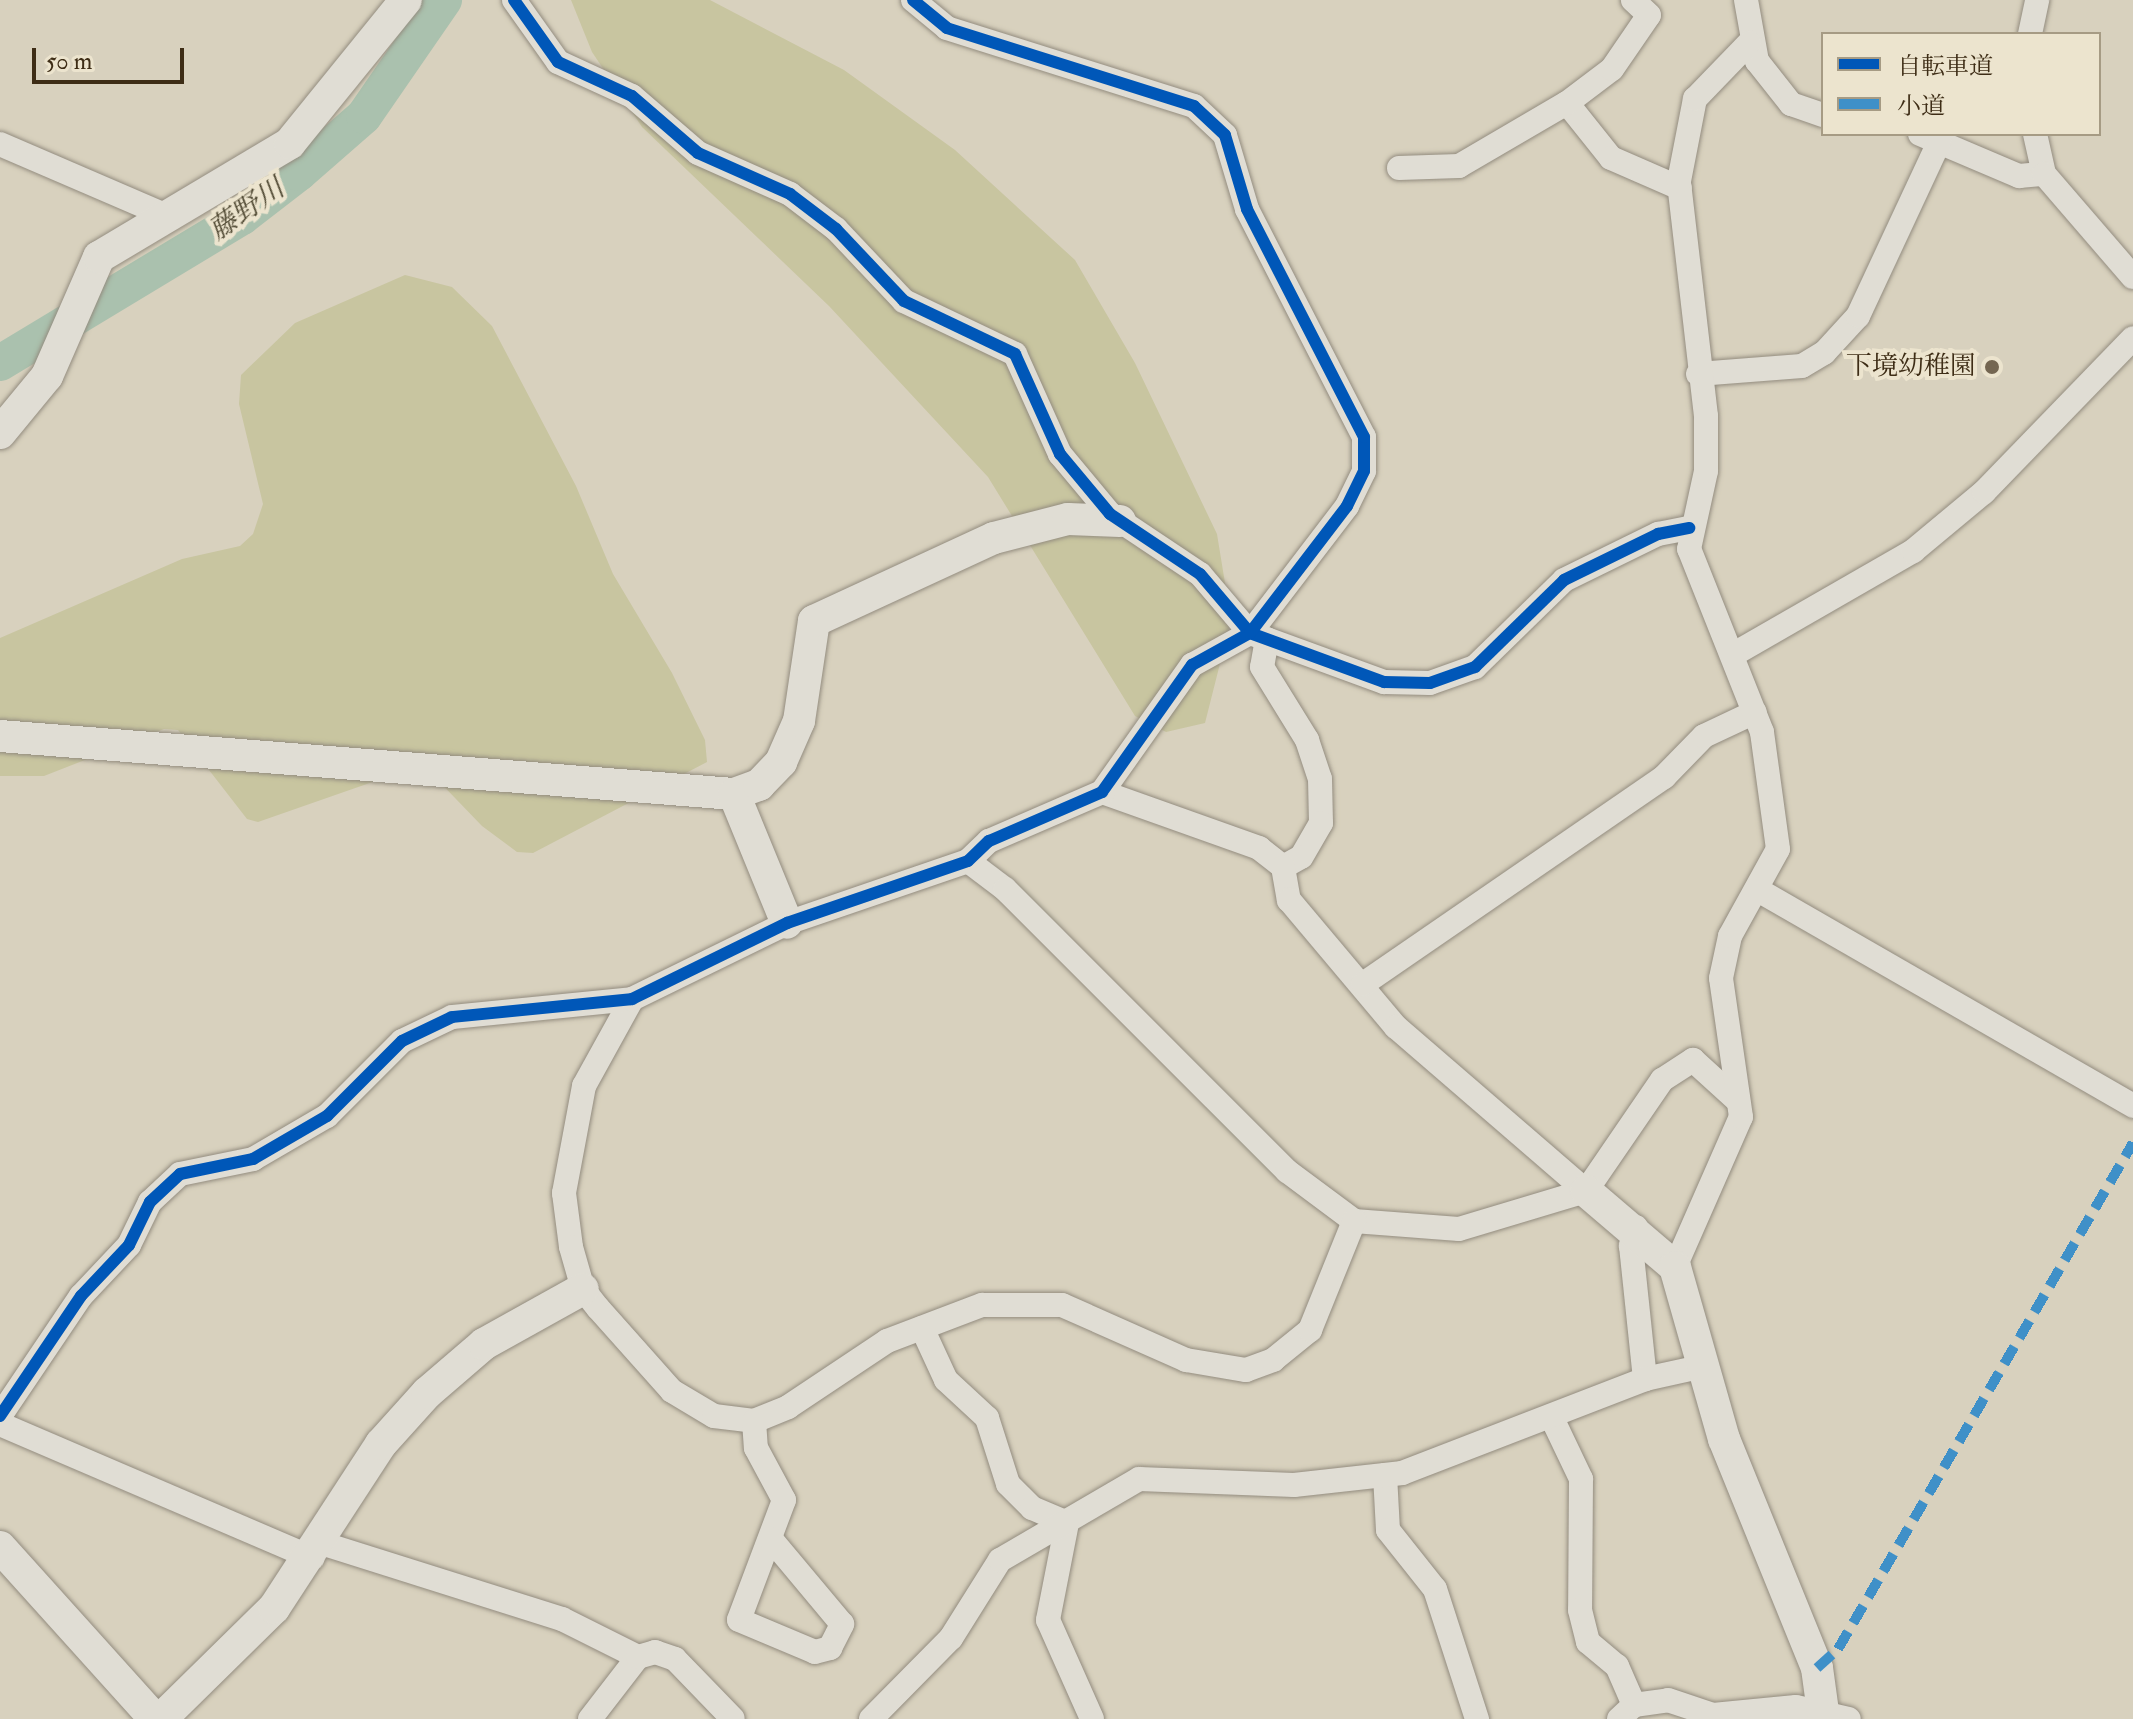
<!DOCTYPE html>
<meta charset="utf-8">
<style>
body{margin:0}
#map{position:relative;width:2133px;height:1719px;overflow:hidden;background:#d8d1be;font-family:"IM FELL Double Pica","Noto Serif JP",serif}
div>[style]{position:absolute}
[style*='--x']{left:calc(var(--x)*1px);top:calc(var(--y)*1px);width:calc(var(--w)*1px);rotate:calc(var(--a)*1deg)}
.green>*{inset:0;background:#c8c5a0}
.river>*{height:36px;margin:-18px;padding:0 18px;transform-origin:18px;border-radius:18px;background:#aac1ae}
.roads{filter:drop-shadow(0 0 2px #938c7f) drop-shadow(0 0 2px #938c7f)}
.street>*{height:24px;margin:-12px;padding:0 12px;transform-origin:12px;border-radius:12px;background:#e0ddd4}
.secondary>*{height:32px;margin:-16px;padding:0 16px;transform-origin:16px;border-radius:16px;background:#e0ddd4}
.quiet>*{height:10px;margin-top:-5px;transform-origin:0;background:repeating-linear-gradient(90deg,#3f90c8 0 20px,transparent 0 30px)}
.cycleway>*{height:12px;margin:-6px;padding:0 6px;transform-origin:6px;border-radius:6px;background:#0057b8}
.dots>*{width:22px;height:22px;translate:-50% -50%;box-sizing:border-box;border:4px solid #ece4ce;border-radius:50%}
span{translate:-50% -50%;white-space:nowrap;text-align:center;line-height:1.15;-webkit-text-stroke:8px #ece4ce;paint-order:stroke}
.poi-label{font-size:26px;color:#3e2d16}
.right{translate:-100% -50%;text-align:right}
.water-label{font-size:28px;color:#504933;font-style:italic}
.legend{position:absolute;left:1821px;top:32px;width:280px;height:104px;box-sizing:border-box;background:#ece4ce;border:2px solid #a69b84;margin:0;padding:10px 14px;list-style:none;font-size:24px;color:#3e2d16}
.legend li{display:flex;align-items:center;gap:16px;height:40px}
.legend b{width:40px;border:2px solid #a69b84}
.scale{position:absolute;left:32px;top:48px;width:152px;height:36px;box-sizing:border-box;border:4px solid #3e2d16;border-top:0;padding-left:10px;font-size:24px;line-height:28px;white-space:nowrap;color:#3e2d16;-webkit-text-stroke:6px #ece4ce;paint-order:stroke}
</style>
<div id="map">
<div class="green">
<i style="clip-path:polygon(571px 0,710px 0,844px 70px,955px 150px,1075px 260px,1135px 363px,1217px 534px,1231px 620px,1205px 723px,1166px 732px,1135px 716px,988px 477px,829px 306px,642px 127px,592px 52px)"></i>
<i style="clip-path:polygon(405px 275px,452px 287px,492px 326px,576px 486px,613px 574px,672px 673px,705px 740px,707px 762px,533px 853px,517px 852px,482px 826px,429px 771px,404px 771px,258px 822px,247px 819px,178px 730px,164px 729px,44px 776px,0 776px,0 638px,182px 559px,240px 546px,253px 534px,263px 504px,239px 404px,241px 375px,295px 323px)"></i>
</div>
<div class="river">
<i style="--x:0;--y:363;--w:283;--a:-31.1"></i>
<i style="--x:242;--y:217;--w:72;--a:-37.7"></i>
<i style="--x:299;--y:173;--w:86;--a:-41.2"></i>
<i style="--x:364;--y:116;--w:141;--a:-55.4"></i>
</div>
<div class="roads">
<div class="street">
<i style="--x:514;--y:0;--w:76;--a:54.6"></i>
<i style="--x:558;--y:62;--w:81;--a:24.7"></i>
<i style="--x:632;--y:96;--w:87;--a:40.8"></i>
<i style="--x:698;--y:153;--w:101;--a:24"></i>
<i style="--x:790;--y:194;--w:58;--a:37.3"></i>
<i style="--x:836;--y:229;--w:99;--a:46.6"></i>
<i style="--x:904;--y:301;--w:123;--a:25.5"></i>
<i style="--x:1015;--y:354;--w:110;--a:65.8"></i>
<i style="--x:1060;--y:454;--w:78;--a:50.2"></i>
<i style="--x:1110;--y:514;--w:108;--a:33.7"></i>
<i style="--x:1200;--y:574;--w:77;--a:49.7"></i>
<i style="--x:1250;--y:633;--w:143;--a:20.1"></i>
<i style="--x:1384;--y:682;--w:46;--a:1.2"></i>
<i style="--x:1430;--y:683;--w:48;--a:-19.6"></i>
<i style="--x:1475;--y:667;--w:124;--a:-44.3"></i>
<i style="--x:1564;--y:580;--w:105;--a:-26.1"></i>
<i style="--x:1658;--y:534;--w:32;--a:-11"></i>
<i style="--x:1746;--y:0;--w:62;--a:79.8"></i>
<i style="--x:1757;--y:61;--w:55;--a:51.7"></i>
<i style="--x:1791;--y:104;--w:34;--a:19"></i>
<i style="--x:2030;--y:34;--w:35;--a:-78"></i>
<i style="--x:1567;--y:103;--w:70;--a:51.3"></i>
<i style="--x:1611;--y:158;--w:75;--a:23.5"></i>
<i style="--x:1920;--y:134;--w:108;--a:23"></i>
<i style="--x:2019;--y:176;--w:25;--a:-5"></i>
<i style="--x:2035;--y:134;--w:41;--a:77.3"></i>
<i style="--x:2044;--y:174;--w:136;--a:49.2"></i>
<i style="--x:0;--y:144;--w:180;--a:23.3"></i>
<i style="--x:1399;--y:168;--w:60;--a:-1.9"></i>
<i style="--x:1459;--y:166;--w:125;--a:-30.3"></i>
<i style="--x:1567;--y:103;--w:56;--a:-37.1"></i>
<i style="--x:1612;--y:69;--w:65;--a:-55.6"></i>
<i style="--x:1649;--y:15;--w:22;--a:-137"></i>
<i style="--x:1698;--y:374;--w:104;--a:-4.4"></i>
<i style="--x:1802;--y:366;--w:26;--a:-31"></i>
<i style="--x:1824;--y:353;--w:50;--a:-47.4"></i>
<i style="--x:1858;--y:316;--w:192;--a:-65"></i>
<i style="--x:1267;--y:639;--w:28;--a:100"></i>
<i style="--x:1262;--y:667;--w:86;--a:58.3"></i>
<i style="--x:1307;--y:740;--w:41;--a:71.6"></i>
<i style="--x:1320;--y:779;--w:44;--a:88.7"></i>
<i style="--x:1321;--y:823;--w:39;--a:120"></i>
<i style="--x:1301;--y:857;--w:21;--a:151"></i>
<i style="--x:1734;--y:654;--w:207;--a:-29.9"></i>
<i style="--x:1913;--y:551;--w:92;--a:-39.7"></i>
<i style="--x:1984;--y:492;--w:214;--a:-45.9"></i>
<i style="--x:1102;--y:792;--w:167;--a:19.6"></i>
<i style="--x:1259;--y:848;--w:31;--a:38"></i>
<i style="--x:1283;--y:867;--w:34;--a:80"></i>
<i style="--x:1289;--y:900;--w:166;--a:49.9"></i>
<i style="--x:1396;--y:1027;--w:251;--a:40.8"></i>
<i style="--x:968;--y:861;--w:46;--a:37.1"></i>
<i style="--x:1005;--y:889;--w:399;--a:45"></i>
<i style="--x:1287;--y:1171;--w:84;--a:36.7"></i>
<i style="--x:1354;--y:1221;--w:105;--a:4.4"></i>
<i style="--x:1459;--y:1229;--w:133;--a:-16.7"></i>
<i style="--x:1586;--y:1191;--w:135;--a:-55.6"></i>
<i style="--x:1662;--y:1080;--w:37;--a:-33"></i>
<i style="--x:1693;--y:1060;--w:61;--a:42.3"></i>
<i style="--x:1758;--y:890;--w:433;--a:29.9"></i>
<i style="--x:1363;--y:984;--w:365;--a:-34.5"></i>
<i style="--x:1664;--y:777;--w:57;--a:-45.7"></i>
<i style="--x:1704;--y:736;--w:56;--a:-25.2"></i>
<i style="--x:632;--y:999;--w:99;--a:118.9"></i>
<i style="--x:584;--y:1086;--w:109;--a:100.6"></i>
<i style="--x:564;--y:1193;--w:54;--a:82.6"></i>
<i style="--x:571;--y:1247;--w:44;--a:74.1"></i>
<i style="--x:583;--y:1289;--w:24;--a:52"></i>
<i style="--x:598;--y:1308;--w:111;--a:48.3"></i>
<i style="--x:672;--y:1391;--w:49;--a:30.8"></i>
<i style="--x:714;--y:1416;--w:40;--a:7.1"></i>
<i style="--x:754;--y:1421;--w:37;--a:-22"></i>
<i style="--x:788;--y:1407;--w:119;--a:-33.7"></i>
<i style="--x:887;--y:1341;--w:102;--a:-20.8"></i>
<i style="--x:982;--y:1305;--w:80;--a:0"></i>
<i style="--x:1062;--y:1305;--w:136;--a:23.9"></i>
<i style="--x:1186;--y:1360;--w:61;--a:9.5"></i>
<i style="--x:1246;--y:1370;--w:29;--a:-20"></i>
<i style="--x:1273;--y:1360;--w:48;--a:-39"></i>
<i style="--x:1310;--y:1330;--w:118;--a:-68"></i>
<i style="--x:1636;--y:1227;--w:20;--a:105"></i>
<i style="--x:1631;--y:1246;--w:134;--a:84"></i>
<i style="--x:1675;--y:1267;--w:164;--a:-66.3"></i>
<i style="--x:1741;--y:1117;--w:140;--a:-98.2"></i>
<i style="--x:1721;--y:978;--w:43;--a:-77.9"></i>
<i style="--x:1730;--y:936;--w:99;--a:-61.1"></i>
<i style="--x:1778;--y:849;--w:118;--a:-97.8"></i>
<i style="--x:1762;--y:732;--w:197;--a:-111.7"></i>
<i style="--x:1689;--y:549;--w:80;--a:-77.7"></i>
<i style="--x:1706;--y:471;--w:55;--a:-90"></i>
<i style="--x:1706;--y:416;--w:237;--a:-96.6"></i>
<i style="--x:1679;--y:181;--w:84;--a:-79"></i>
<i style="--x:1695;--y:99;--w:78;--a:-46"></i>
<i style="--x:922;--y:1328;--w:57;--a:65.2"></i>
<i style="--x:946;--y:1380;--w:56;--a:42.8"></i>
<i style="--x:987;--y:1418;--w:69;--a:72.3"></i>
<i style="--x:1008;--y:1484;--w:34;--a:45"></i>
<i style="--x:1032;--y:1508;--w:38;--a:23"></i>
<i style="--x:0;--y:1416;--w:145;--a:-56"></i>
<i style="--x:81;--y:1296;--w:70;--a:-46.7"></i>
<i style="--x:129;--y:1245;--w:48;--a:-64"></i>
<i style="--x:150;--y:1202;--w:41;--a:-43"></i>
<i style="--x:180;--y:1174;--w:75;--a:-11.6"></i>
<i style="--x:253;--y:1159;--w:86;--a:-30.2"></i>
<i style="--x:327;--y:1116;--w:106;--a:-45"></i>
<i style="--x:402;--y:1041;--w:55;--a:-25.6"></i>
<i style="--x:452;--y:1017;--w:181;--a:-5.7"></i>
<i style="--x:632;--y:999;--w:173;--a:-26.1"></i>
<i style="--x:787;--y:923;--w:191;--a:-18.9"></i>
<i style="--x:968;--y:861;--w:29;--a:-44"></i>
<i style="--x:989;--y:841;--w:123;--a:-23.4"></i>
<i style="--x:1102;--y:792;--w:156;--a:-54.7"></i>
<i style="--x:1192;--y:665;--w:66;--a:-28.9"></i>
<i style="--x:1250;--y:633;--w:160;--a:-52.6"></i>
<i style="--x:1347;--y:506;--w:39;--a:-64"></i>
<i style="--x:1364;--y:471;--w:34;--a:-90"></i>
<i style="--x:1364;--y:437;--w:256;--a:-117.2"></i>
<i style="--x:1247;--y:209;--w:77;--a:-106.6"></i>
<i style="--x:1225;--y:135;--w:42;--a:-136.9"></i>
<i style="--x:1194;--y:106;--w:259;--a:-162.5"></i>
<i style="--x:947;--y:28;--w:44;--a:-140.5"></i>
<i style="--x:1551;--y:1416;--w:70;--a:64.5"></i>
<i style="--x:1581;--y:1479;--w:131;--a:90.4"></i>
<i style="--x:1580;--y:1610;--w:33;--a:76"></i>
<i style="--x:1588;--y:1642;--w:38;--a:40"></i>
<i style="--x:1617;--y:1666;--w:43;--a:66.4"></i>
<i style="--x:754;--y:1421;--w:27;--a:86"></i>
<i style="--x:756;--y:1448;--w:59;--a:61.7"></i>
<i style="--x:784;--y:1500;--w:128;--a:110.6"></i>
<i style="--x:739;--y:1620;--w:82;--a:22.8"></i>
<i style="--x:815;--y:1652;--w:16;--a:-15"></i>
<i style="--x:830;--y:1648;--w:27;--a:-63"></i>
<i style="--x:842;--y:1624;--w:111;--a:-129.9"></i>
<i style="--x:0;--y:1424;--w:340;--a:23.2"></i>
<i style="--x:1385;--y:1475;--w:55;--a:86.9"></i>
<i style="--x:1388;--y:1530;--w:75;--a:51.5"></i>
<i style="--x:1435;--y:1589;--w:137;--a:72.1"></i>
<i style="--x:1067;--y:1523;--w:99;--a:101.1"></i>
<i style="--x:1048;--y:1620;--w:108;--a:66"></i>
<i style="--x:321;--y:1543;--w:253;--a:17.5"></i>
<i style="--x:562;--y:1619;--w:85;--a:26.6"></i>
<i style="--x:590;--y:1719;--w:78;--a:-52.3"></i>
<i style="--x:638;--y:1657;--w:18;--a:-16"></i>
<i style="--x:655;--y:1652;--w:21;--a:19"></i>
<i style="--x:675;--y:1659;--w:83;--a:46"></i>
<i style="--x:871;--y:1719;--w:114;--a:-45.4"></i>
<i style="--x:951;--y:1638;--w:92;--a:-57.9"></i>
<i style="--x:1000;--y:1560;--w:161;--a:-30.2"></i>
<i style="--x:1139;--y:1479;--w:155;--a:2.2"></i>
<i style="--x:1294;--y:1485;--w:109;--a:-6.3"></i>
<i style="--x:1402;--y:1473;--w:261;--a:-21.1"></i>
<i style="--x:1645;--y:1379;--w:60;--a:-12.4"></i>
<i style="--x:1619;--y:1719;--w:21;--a:-43"></i>
<i style="--x:1634;--y:1705;--w:34;--a:-8"></i>
<i style="--x:1668;--y:1700;--w:47;--a:18.4"></i>
<i style="--x:1713;--y:1715;--w:83;--a:-5.5"></i>
<i style="--x:1796;--y:1707;--w:54;--a:12.8"></i>
</div>
<div class="secondary">
<i style="--x:0;--y:433;--w:74;--a:-50.5"></i>
<i style="--x:47;--y:376;--w:130;--a:-66.4"></i>
<i style="--x:99;--y:257;--w:222;--a:-30.8"></i>
<i style="--x:290;--y:143;--w:184;--a:-51"></i>
<i style="--x:0;--y:736;--w:736;--a:4.52"></i>
<i style="--x:734;--y:794;--w:139;--a:67.7"></i>
<i style="--x:734;--y:794;--w:27;--a:-20"></i>
<i style="--x:759;--y:785;--w:32;--a:-46"></i>
<i style="--x:781;--y:762;--w:45;--a:-66.3"></i>
<i style="--x:799;--y:721;--w:101;--a:-81.5"></i>
<i style="--x:814;--y:621;--w:198;--a:-24.8"></i>
<i style="--x:994;--y:538;--w:76;--a:-14.4"></i>
<i style="--x:1068;--y:519;--w:52;--a:2.2"></i>
<i style="--x:1586;--y:1191;--w:117;--a:40.5"></i>
<i style="--x:1675;--y:1267;--w:179;--a:74.1"></i>
<i style="--x:1724;--y:1439;--w:247;--a:67.9"></i>
<i style="--x:1817;--y:1668;--w:51;--a:82.2"></i>
<i style="--x:0;--y:1547;--w:232;--a:48"></i>
<i style="--x:161;--y:1719;--w:158;--a:-44.5"></i>
<i style="--x:274;--y:1608;--w:196;--a:-56.9"></i>
<i style="--x:381;--y:1444;--w:69;--a:-48"></i>
<i style="--x:427;--y:1393;--w:75;--a:-40.7"></i>
<i style="--x:484;--y:1344;--w:113;--a:-29.1"></i>
</div>
</div>
<div class="quiet">
<i style="--x:1817;--y:1668;--w:28;--a:-42"></i>
<i style="--x:1838;--y:1649;--w:586;--a:-59.76"></i>
</div>
<div class="cycleway">
<i style="--x:514;--y:0;--w:76;--a:54.6"></i>
<i style="--x:558;--y:62;--w:81;--a:24.7"></i>
<i style="--x:632;--y:96;--w:87;--a:40.8"></i>
<i style="--x:698;--y:153;--w:101;--a:24"></i>
<i style="--x:790;--y:194;--w:58;--a:37.3"></i>
<i style="--x:836;--y:229;--w:99;--a:46.6"></i>
<i style="--x:904;--y:301;--w:123;--a:25.5"></i>
<i style="--x:1015;--y:354;--w:110;--a:65.8"></i>
<i style="--x:1060;--y:454;--w:78;--a:50.2"></i>
<i style="--x:1110;--y:514;--w:108;--a:33.7"></i>
<i style="--x:1200;--y:574;--w:77;--a:49.7"></i>
<i style="--x:1250;--y:633;--w:143;--a:20.1"></i>
<i style="--x:1384;--y:682;--w:46;--a:1.2"></i>
<i style="--x:1430;--y:683;--w:48;--a:-19.6"></i>
<i style="--x:1475;--y:667;--w:124;--a:-44.3"></i>
<i style="--x:1564;--y:580;--w:105;--a:-26.1"></i>
<i style="--x:1658;--y:534;--w:32;--a:-11"></i>
<i style="--x:0;--y:1416;--w:145;--a:-56"></i>
<i style="--x:81;--y:1296;--w:70;--a:-46.7"></i>
<i style="--x:129;--y:1245;--w:48;--a:-64"></i>
<i style="--x:150;--y:1202;--w:41;--a:-43"></i>
<i style="--x:180;--y:1174;--w:75;--a:-11.6"></i>
<i style="--x:253;--y:1159;--w:86;--a:-30.2"></i>
<i style="--x:327;--y:1116;--w:106;--a:-45"></i>
<i style="--x:402;--y:1041;--w:55;--a:-25.6"></i>
<i style="--x:452;--y:1017;--w:181;--a:-5.7"></i>
<i style="--x:632;--y:999;--w:173;--a:-26.1"></i>
<i style="--x:787;--y:923;--w:191;--a:-18.9"></i>
<i style="--x:968;--y:861;--w:29;--a:-44"></i>
<i style="--x:989;--y:841;--w:123;--a:-23.4"></i>
<i style="--x:1102;--y:792;--w:156;--a:-54.7"></i>
<i style="--x:1192;--y:665;--w:66;--a:-28.9"></i>
<i style="--x:1250;--y:633;--w:160;--a:-52.6"></i>
<i style="--x:1347;--y:506;--w:39;--a:-64"></i>
<i style="--x:1364;--y:471;--w:34;--a:-90"></i>
<i style="--x:1364;--y:437;--w:256;--a:-117.2"></i>
<i style="--x:1247;--y:209;--w:77;--a:-106.6"></i>
<i style="--x:1225;--y:135;--w:42;--a:-136.9"></i>
<i style="--x:1194;--y:106;--w:259;--a:-162.5"></i>
<i style="--x:947;--y:28;--w:44;--a:-140.5"></i>
</div>
<div class="dots">
<i style="left:1992px;top:367px;background:#746651"></i>
</div>
<div class="poi-label">
<span class="right" style="left:1976px;top:367px">下境幼稚園</span>
</div>
<div class="water-label">
<span style="left:247px;top:210px;rotate:-35deg">藤野川</span>
</div>
<ul class="legend">
<li><b style="height:10px;background:#0057b8"></b>自転車道</li>
<li><b style="height:10px;background:#3f90c8"></b>小道</li>
</ul>
<div class="scale">50 m</div>
</div>
